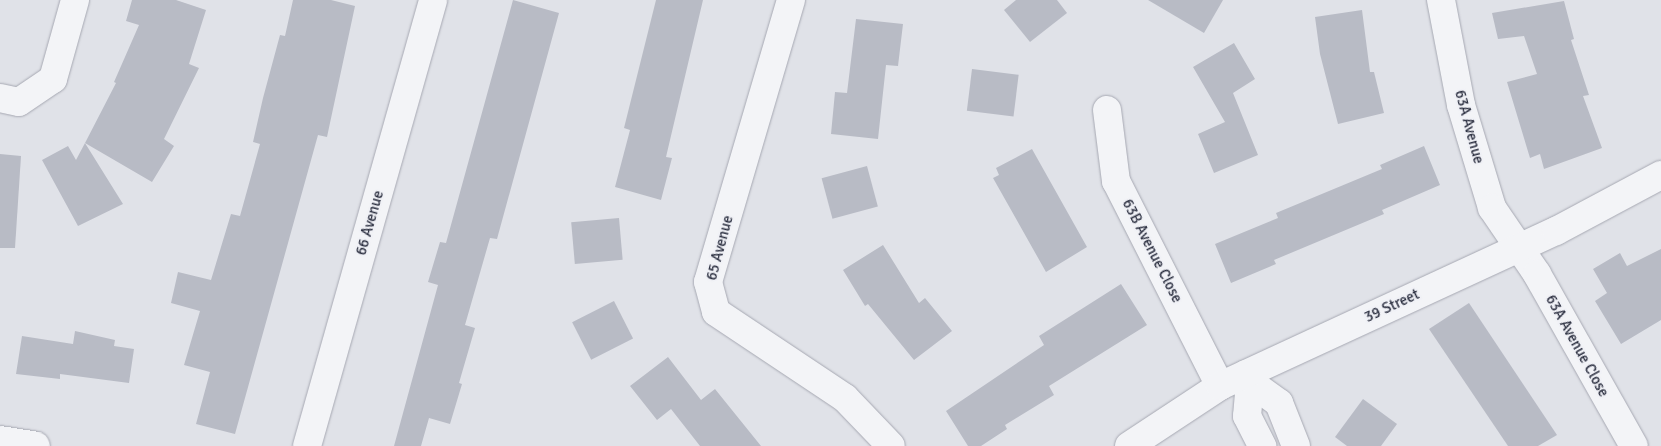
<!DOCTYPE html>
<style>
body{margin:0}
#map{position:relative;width:1661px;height:446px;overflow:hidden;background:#e0e2e8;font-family:Signika,sans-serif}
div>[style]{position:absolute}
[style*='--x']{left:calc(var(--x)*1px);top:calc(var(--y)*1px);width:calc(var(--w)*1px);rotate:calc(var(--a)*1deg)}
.building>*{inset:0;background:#b8bbc5;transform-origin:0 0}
.roads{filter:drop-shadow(0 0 1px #a6a8b2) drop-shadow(0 0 1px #a6a8b2)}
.minor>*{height:28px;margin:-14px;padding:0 14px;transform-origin:14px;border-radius:14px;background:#f3f4f7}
span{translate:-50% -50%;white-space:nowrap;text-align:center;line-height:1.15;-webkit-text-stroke:4px #f0f1f6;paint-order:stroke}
.street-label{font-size:15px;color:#2a2e3f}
</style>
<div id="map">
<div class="building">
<i style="clip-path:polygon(132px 0,176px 0,206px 10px,189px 64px,199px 68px,164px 139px,174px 146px,152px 182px,85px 143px,116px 83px,114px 82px,139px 25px,126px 21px)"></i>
<i style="clip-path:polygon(293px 0,331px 0,355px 6px,327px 137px,318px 135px,235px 434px,196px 424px,210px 372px,184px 365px,200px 311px,171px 303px,178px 272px,211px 280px,231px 214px,240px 216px,260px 144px,253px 142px,263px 98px,280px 35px,285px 36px)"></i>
<i style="clip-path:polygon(513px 0,559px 13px,497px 239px,490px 238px,465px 325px,475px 328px,459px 383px,462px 384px,450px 424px,429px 418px,421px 446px,394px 446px,438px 285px,428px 282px,440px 242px,446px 243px)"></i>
<i style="clip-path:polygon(656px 0,703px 0,666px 157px,672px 158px,661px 200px,615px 187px,630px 130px,624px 128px)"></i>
<i style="clip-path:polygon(1016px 0,1057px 0,1067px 13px,1030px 42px,1004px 10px)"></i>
<i style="clip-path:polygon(1148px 0,1223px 0,1204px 33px)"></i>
<i style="clip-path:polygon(1564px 1px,1574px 39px,1571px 40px,1589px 95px,1583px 96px,1602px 148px,1544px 169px,1540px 154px,1530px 158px,1507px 82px,1537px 74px,1524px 36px,1498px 39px,1492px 13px)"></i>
<i style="clip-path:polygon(1362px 10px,1370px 72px,1374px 72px,1384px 113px,1338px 124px,1320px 54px,1315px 17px)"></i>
<i style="clip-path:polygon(856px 19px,903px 24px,898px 66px,886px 65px,878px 139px,831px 134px,835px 92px,847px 93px)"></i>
<i style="clip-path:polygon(1234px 43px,1255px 79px,1233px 93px,1258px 155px,1214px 173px,1198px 134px,1225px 122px,1193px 67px)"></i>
<i style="left:972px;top:69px;width:47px;height:42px;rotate:7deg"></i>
<i style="clip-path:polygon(85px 143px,123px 204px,78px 226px,42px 160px,68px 146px,76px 160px)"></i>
<i style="clip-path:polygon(1424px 146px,1440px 185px,1382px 210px,1384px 214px,1274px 260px,1276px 264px,1231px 283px,1215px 244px,1278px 218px,1276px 213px,1382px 169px,1380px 165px)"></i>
<i style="clip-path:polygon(1032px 149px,1087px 247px,1046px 272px,993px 178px,999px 175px,996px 168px)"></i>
<i style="clip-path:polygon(0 154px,21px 156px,15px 248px,0 248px)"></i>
<i style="left:867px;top:166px;width:42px;height:47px;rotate:75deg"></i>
<i style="left:619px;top:218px;width:42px;height:48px;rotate:85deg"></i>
<i style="clip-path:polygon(883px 245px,919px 303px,925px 298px,952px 331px,914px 360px,868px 304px,865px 306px,843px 270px)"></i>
<i style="clip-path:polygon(1661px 249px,1661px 320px,1621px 344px,1595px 301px,1607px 293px,1593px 269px,1620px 253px,1627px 266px)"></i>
<i style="clip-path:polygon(1121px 284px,1147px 325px,1049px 386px,1054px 395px,1005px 425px,1007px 429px,981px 446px,968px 446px,946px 411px,1044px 345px,1039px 336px)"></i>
<i style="left:614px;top:301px;width:42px;height:47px;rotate:63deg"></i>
<i style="clip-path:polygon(1469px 303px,1557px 435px,1538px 446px,1508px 446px,1429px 329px)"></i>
<i style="clip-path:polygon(75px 331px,115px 340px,114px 346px,134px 349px,129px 383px,60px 374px,60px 379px,16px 374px,22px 336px,73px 344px)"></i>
<i style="clip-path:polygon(668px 357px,701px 400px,715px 389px,761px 446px,700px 446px,671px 409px,657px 420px,630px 386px)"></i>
<i style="clip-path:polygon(1363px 399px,1397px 424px,1381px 446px,1347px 446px,1335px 437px)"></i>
</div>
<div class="roads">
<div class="minor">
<i style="--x:791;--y:0;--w:294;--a:106.4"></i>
<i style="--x:708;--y:282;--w:31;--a:75"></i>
<i style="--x:716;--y:312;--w:155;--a:33.7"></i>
<i style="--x:845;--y:398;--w:66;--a:46.2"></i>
<i style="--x:1441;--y:0;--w:107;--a:79.2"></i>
<i style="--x:1461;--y:105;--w:108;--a:73.2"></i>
<i style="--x:1492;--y:208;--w:80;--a:55.7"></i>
<i style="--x:1537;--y:274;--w:197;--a:60.6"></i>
<i style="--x:0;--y:98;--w:19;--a:12"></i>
<i style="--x:19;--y:102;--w:41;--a:-34.1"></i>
<i style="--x:53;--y:79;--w:82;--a:-74.4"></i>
<i style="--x:1107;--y:110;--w:72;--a:82.8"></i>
<i style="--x:1116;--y:181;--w:230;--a:63.1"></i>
<i style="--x:1246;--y:374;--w:9;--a:63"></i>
<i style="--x:1250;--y:382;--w:34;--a:95"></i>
<i style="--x:1247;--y:416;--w:34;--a:63"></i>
<i style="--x:1250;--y:382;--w:36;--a:36"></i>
<i style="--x:1279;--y:403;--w:46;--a:68.4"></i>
<i style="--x:0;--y:440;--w:36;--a:9"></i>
<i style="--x:307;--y:446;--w:463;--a:-74.2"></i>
<i style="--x:1129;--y:446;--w:109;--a:-33.4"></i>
<i style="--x:1220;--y:386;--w:370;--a:-24.8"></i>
<i style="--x:1556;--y:231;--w:119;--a:-28.1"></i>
</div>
</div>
<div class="street-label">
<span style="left:1469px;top:127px;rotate:75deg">63A Avenue</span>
<span style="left:370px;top:223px;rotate:-74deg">66 Avenue</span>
<span style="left:720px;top:248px;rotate:-75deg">65 Avenue</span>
<span style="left:1152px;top:251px;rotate:63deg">63B Avenue Close</span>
<span style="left:1392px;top:306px;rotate:-25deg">39 Street</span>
<span style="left:1577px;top:346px;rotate:61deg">63A Avenue Close</span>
</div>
</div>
